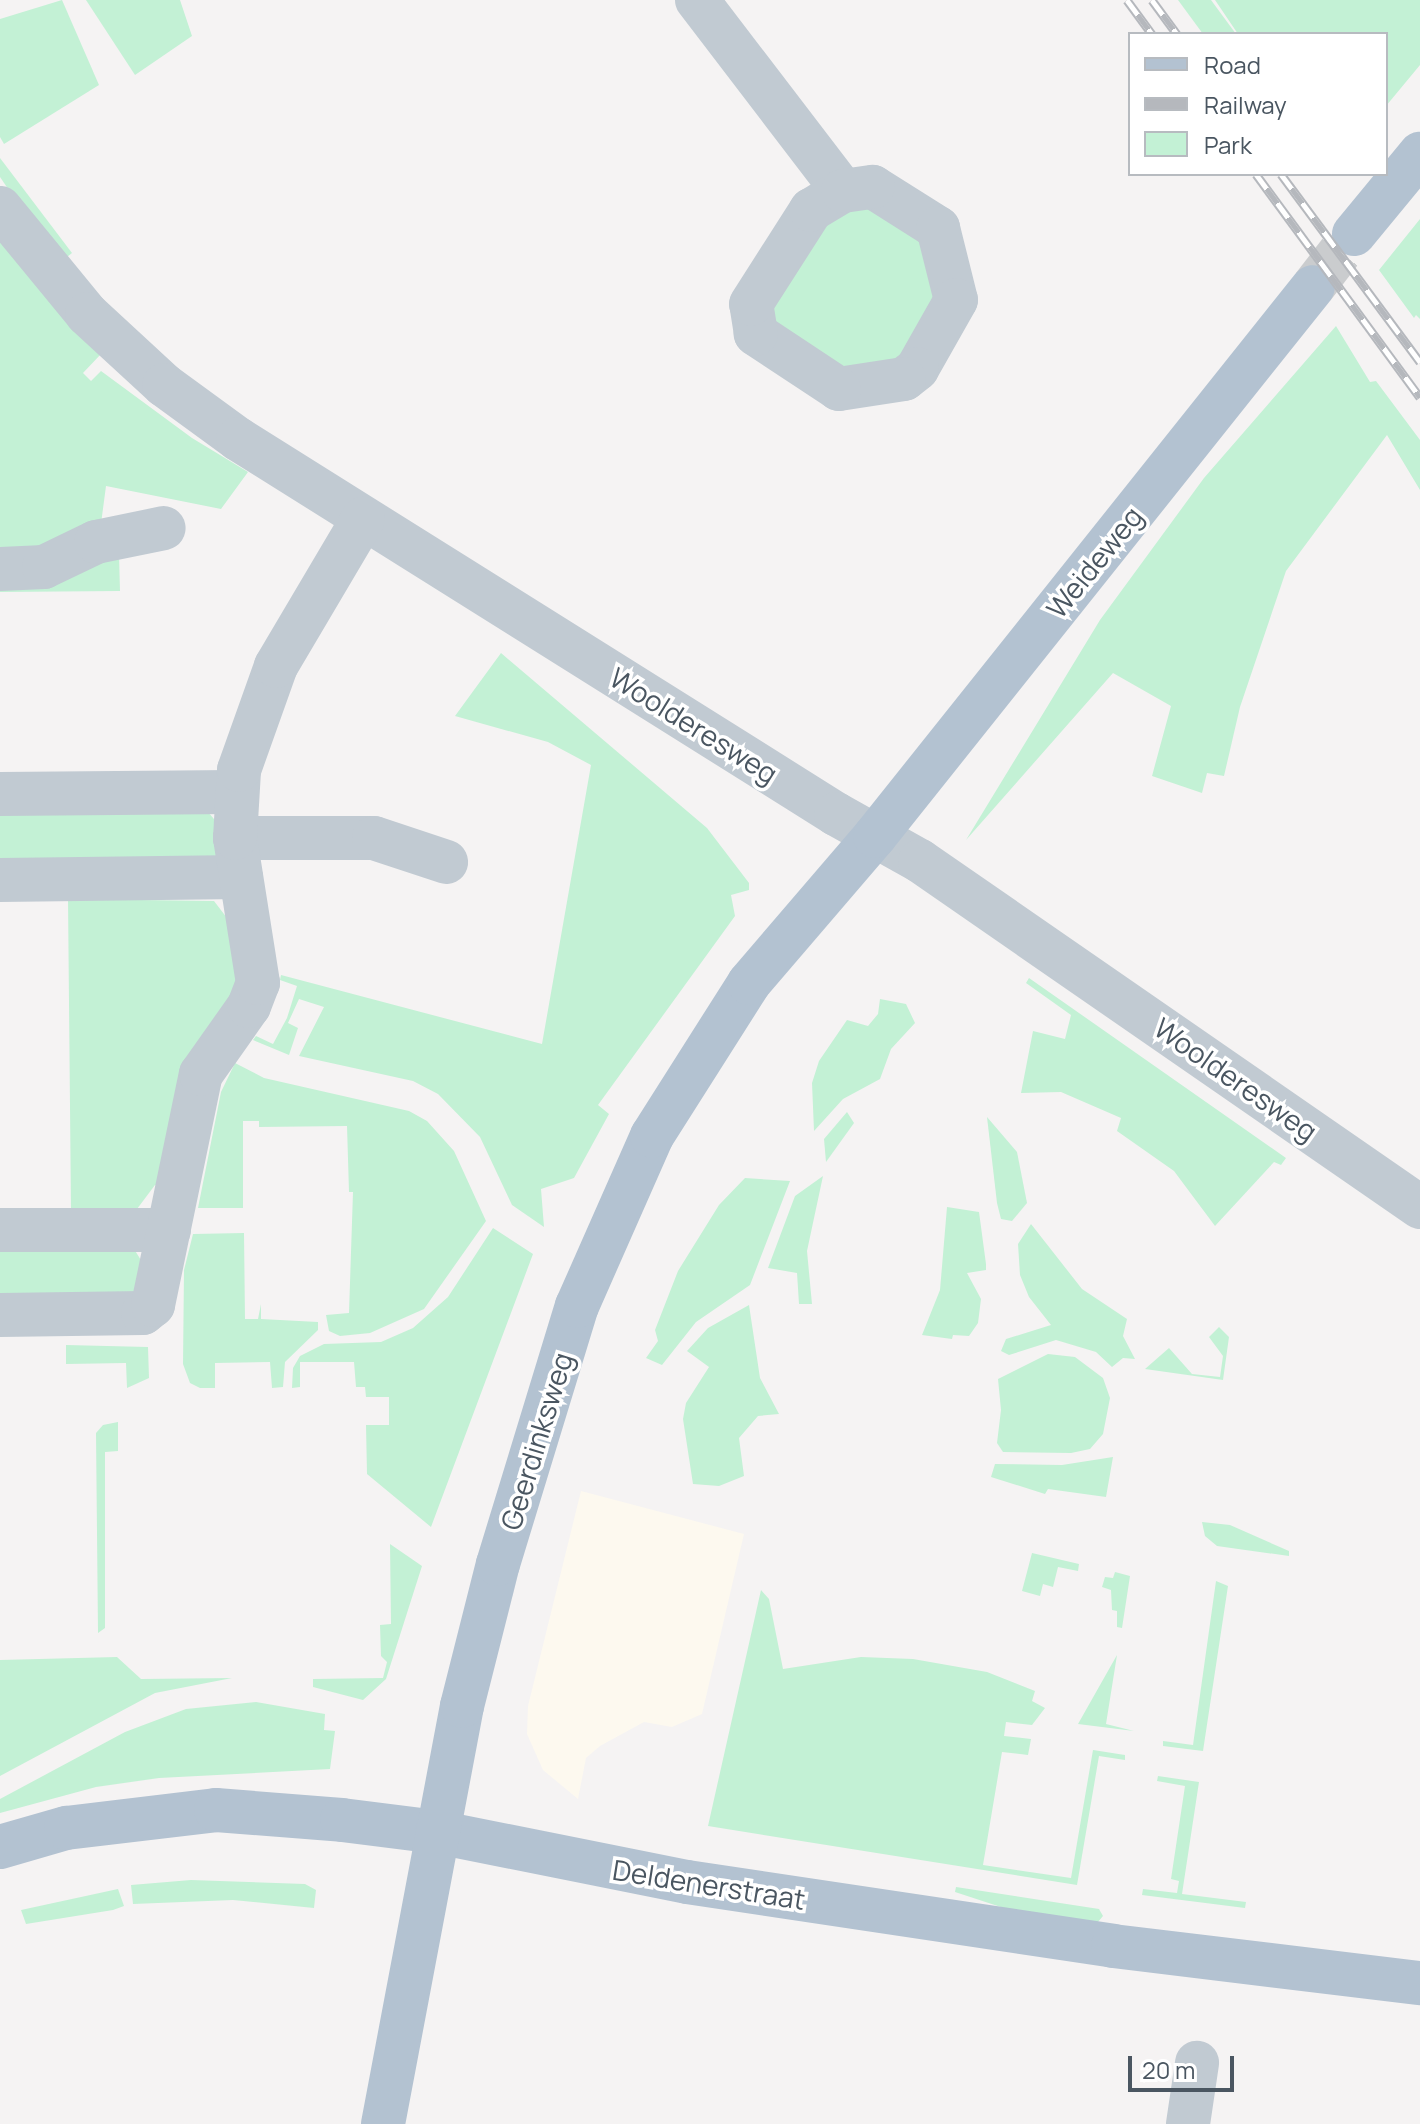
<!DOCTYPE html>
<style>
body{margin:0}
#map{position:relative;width:1420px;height:2124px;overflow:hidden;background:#f5f3f3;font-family:Manrope,sans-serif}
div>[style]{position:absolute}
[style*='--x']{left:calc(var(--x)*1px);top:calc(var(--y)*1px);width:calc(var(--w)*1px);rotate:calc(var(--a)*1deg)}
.commercial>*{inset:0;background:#fdf9ef}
.green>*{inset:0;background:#c3f1d5}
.major-tunnel>*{height:44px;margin-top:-22px;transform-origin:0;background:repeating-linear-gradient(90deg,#caccce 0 44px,transparent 0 66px)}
.minor>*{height:44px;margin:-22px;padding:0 22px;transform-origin:22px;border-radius:22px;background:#c1cad2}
.major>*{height:44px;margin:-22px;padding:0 22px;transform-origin:22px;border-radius:22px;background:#b3c2d1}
.rail>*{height:9px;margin-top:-4.5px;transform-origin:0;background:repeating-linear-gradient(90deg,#fff 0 18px,#b5b8bd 0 36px);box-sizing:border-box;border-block:2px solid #b5b8bd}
span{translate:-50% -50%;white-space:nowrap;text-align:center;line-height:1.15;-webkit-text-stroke:7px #fff;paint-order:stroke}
.street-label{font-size:28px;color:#4a5661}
.legend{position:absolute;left:1128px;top:32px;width:260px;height:144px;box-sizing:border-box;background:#fff;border:2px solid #b7bbc0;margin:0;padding:10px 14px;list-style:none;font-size:24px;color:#4a5661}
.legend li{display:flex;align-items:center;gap:16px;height:40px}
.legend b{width:40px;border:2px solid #b7bbc0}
.scale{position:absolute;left:1128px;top:2056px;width:106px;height:36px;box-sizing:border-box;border:4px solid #4a5661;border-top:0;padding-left:10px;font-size:24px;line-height:28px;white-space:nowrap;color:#4a5661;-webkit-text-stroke:6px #fff;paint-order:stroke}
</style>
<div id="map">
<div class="commercial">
<i style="clip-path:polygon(581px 1491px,744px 1534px,702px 1714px,672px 1727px,644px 1722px,600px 1746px,586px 1758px,578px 1799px,543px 1770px,527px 1734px,528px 1706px)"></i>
</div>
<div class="green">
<i style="clip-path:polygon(62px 0,99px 85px,4px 144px,0 137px,0 19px)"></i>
<i style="clip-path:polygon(86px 0,180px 0,192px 36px,135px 75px)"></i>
<i style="clip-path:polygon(1178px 0,1211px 0,1236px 34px,1203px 34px)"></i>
<i style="clip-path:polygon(1215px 0,1420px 0,1420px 65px,1386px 106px,1386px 34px,1238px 34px)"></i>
<i style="clip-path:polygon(0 158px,72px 253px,67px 257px,17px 202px,0 177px)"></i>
<i style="clip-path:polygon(856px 201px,927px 241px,945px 285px,901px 363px,858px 375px,767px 321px,808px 238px)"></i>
<i style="clip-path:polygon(1420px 219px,1420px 319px,1416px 315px,1414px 318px,1379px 270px)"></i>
<i style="clip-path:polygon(0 239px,101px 354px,83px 373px,91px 381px,101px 371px,192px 438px,248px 472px,221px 509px,106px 486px,97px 554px,119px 554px,120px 591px,0 592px)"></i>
<i style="clip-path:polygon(1336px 326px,1370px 382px,1376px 381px,1420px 440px,1420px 490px,1387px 435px,1286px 571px,1240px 707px,1224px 776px,1207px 773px,1202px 793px,1152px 776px,1171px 706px,1113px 673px,966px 840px,1100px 620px,1204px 478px)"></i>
<i style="clip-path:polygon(501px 653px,707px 828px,749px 883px,749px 890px,731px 895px,735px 916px,598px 1105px,609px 1114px,574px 1178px,541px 1189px,544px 1227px,512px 1205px,480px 1137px,438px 1094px,413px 1081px,299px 1056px,324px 1007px,299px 999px,288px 1023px,298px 1028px,289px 1055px,253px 1040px,256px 1036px,273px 1044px,287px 1018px,297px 986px,280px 980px,281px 975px,542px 1044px,591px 765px,548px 742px,455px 716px)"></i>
<i style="clip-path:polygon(0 807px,208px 812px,219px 825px,218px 854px,207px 864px,0 869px)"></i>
<i style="clip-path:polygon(68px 899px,214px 901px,227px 918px,244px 964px,163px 1187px,155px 1185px,137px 1209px,71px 1211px)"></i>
<i style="clip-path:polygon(1029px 978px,1286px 1158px,1281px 1165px,1274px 1162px,1215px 1226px,1174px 1171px,1117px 1131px,1121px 1118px,1061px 1092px,1021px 1093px,1033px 1031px,1065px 1039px,1071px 1015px,1026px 983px)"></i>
<i style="clip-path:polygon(880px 999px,906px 1004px,915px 1023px,891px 1049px,880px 1079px,843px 1099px,814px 1131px,812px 1083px,819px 1061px,847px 1020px,868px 1026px,878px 1014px)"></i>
<i style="clip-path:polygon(235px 1063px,264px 1078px,409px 1111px,427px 1121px,454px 1151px,486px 1221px,424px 1309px,370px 1333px,340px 1336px,329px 1331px,326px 1315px,349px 1313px,353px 1192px,349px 1192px,347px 1126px,259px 1127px,259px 1121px,243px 1121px,243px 1208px,198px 1208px,221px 1092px)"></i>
<i style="clip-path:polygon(847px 1112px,854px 1123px,826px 1162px,824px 1139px)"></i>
<i style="clip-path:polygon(987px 1117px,1017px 1152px,1027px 1203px,1012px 1221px,1001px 1219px,997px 1203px)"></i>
<i style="clip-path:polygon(823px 1176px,807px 1251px,812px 1304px,799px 1304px,797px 1273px,768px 1268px,795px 1196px)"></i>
<i style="clip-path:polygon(745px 1178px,790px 1181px,750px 1285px,696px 1322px,662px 1365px,646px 1358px,658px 1341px,655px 1330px,678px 1271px,719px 1205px)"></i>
<i style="clip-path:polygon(947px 1207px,979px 1212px,986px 1264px,986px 1270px,967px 1273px,981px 1299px,978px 1323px,969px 1336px,953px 1335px,952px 1339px,922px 1335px,940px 1290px)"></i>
<i style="clip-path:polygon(1031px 1224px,1082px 1289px,1127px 1319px,1123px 1336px,1135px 1359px,1123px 1358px,1112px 1367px,1096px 1352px,1056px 1340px,1009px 1355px,1001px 1351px,1006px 1339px,1051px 1325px,1029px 1297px,1020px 1275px,1018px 1244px)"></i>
<i style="clip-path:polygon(493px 1228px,533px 1254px,431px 1527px,367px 1474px,366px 1425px,389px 1425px,389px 1397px,366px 1397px,365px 1387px,356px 1387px,354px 1362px,300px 1362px,300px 1387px,292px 1388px,293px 1368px,300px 1356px,324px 1344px,381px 1342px,413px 1328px,448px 1297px)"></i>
<i style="clip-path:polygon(244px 1233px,245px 1319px,258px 1319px,261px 1304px,261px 1319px,318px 1322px,318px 1330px,285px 1362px,283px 1387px,272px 1388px,270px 1362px,215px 1363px,215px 1388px,200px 1388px,190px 1383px,183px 1364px,184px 1270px,193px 1234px)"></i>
<i style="clip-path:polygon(0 1241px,134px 1249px,144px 1265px,139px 1293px,0 1307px)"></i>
<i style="clip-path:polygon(749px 1305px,760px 1378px,779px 1414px,758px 1416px,739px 1438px,744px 1476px,719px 1486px,693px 1484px,683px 1419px,686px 1403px,709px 1367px,687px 1351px,708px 1328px)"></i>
<i style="clip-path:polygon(1219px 1327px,1229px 1337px,1223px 1380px,1145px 1369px,1169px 1348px,1192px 1374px,1220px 1377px,1223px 1356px,1209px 1337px)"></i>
<i style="clip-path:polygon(66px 1345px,148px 1347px,149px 1378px,127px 1388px,126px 1363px,66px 1364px)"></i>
<i style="clip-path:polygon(1048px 1354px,1075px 1357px,1103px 1378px,1110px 1398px,1103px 1434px,1090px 1449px,1071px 1453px,1003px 1452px,997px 1443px,1001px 1410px,998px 1379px)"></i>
<i style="clip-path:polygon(118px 1422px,118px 1451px,105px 1452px,105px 1628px,98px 1633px,96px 1433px,103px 1425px)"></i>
<i style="clip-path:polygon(1113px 1457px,1106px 1497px,1048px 1489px,1045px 1494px,991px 1477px,995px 1464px,1062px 1465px)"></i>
<i style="clip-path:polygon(1202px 1522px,1230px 1525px,1289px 1551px,1289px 1556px,1217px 1546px,1205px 1536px)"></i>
<i style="clip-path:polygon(390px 1544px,422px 1566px,386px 1679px,363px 1700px,313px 1687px,313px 1679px,383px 1678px,387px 1662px,381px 1656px,380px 1625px,391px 1624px)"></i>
<i style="clip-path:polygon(1032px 1553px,1079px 1564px,1078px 1571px,1058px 1567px,1053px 1587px,1043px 1584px,1040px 1596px,1022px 1591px)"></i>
<i style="clip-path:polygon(1115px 1572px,1130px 1576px,1122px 1628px,1117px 1627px,1117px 1611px,1112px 1610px,1111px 1590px,1102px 1587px,1105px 1577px,1113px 1578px)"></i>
<i style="clip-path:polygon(1216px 1581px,1228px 1586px,1203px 1751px,1163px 1746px,1163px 1741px,1193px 1745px)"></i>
<i style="clip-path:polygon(761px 1590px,769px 1599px,783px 1669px,861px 1657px,913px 1659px,987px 1672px,1035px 1691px,1032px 1701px,1045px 1708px,1032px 1725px,1006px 1722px,1004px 1736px,1031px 1739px,1028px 1755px,1002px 1752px,983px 1865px,1071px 1878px,1093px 1750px,1125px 1755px,1125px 1760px,1099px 1756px,1077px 1885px,708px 1826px)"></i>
<i style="clip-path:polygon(1117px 1655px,1106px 1724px,1134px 1731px,1078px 1724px)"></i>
<i style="clip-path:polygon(117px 1657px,141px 1679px,232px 1678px,155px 1693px,0 1776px,0 1660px)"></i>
<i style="clip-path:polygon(256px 1702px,325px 1714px,324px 1730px,335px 1731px,330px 1769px,159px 1778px,96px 1787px,0 1813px,0 1799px,125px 1732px,186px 1709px)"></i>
<i style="clip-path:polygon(1158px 1776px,1199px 1782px,1182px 1894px,1246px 1902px,1245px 1908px,1142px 1895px,1143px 1889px,1177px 1893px,1179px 1881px,1171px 1879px,1185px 1786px,1157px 1781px)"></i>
<i style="clip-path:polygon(191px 1880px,305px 1884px,316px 1890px,314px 1908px,233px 1900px,133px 1904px,131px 1885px)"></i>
<i style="clip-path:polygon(956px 1887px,1099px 1909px,1103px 1916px,1097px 1923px,1007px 1909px,955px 1892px)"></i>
<i style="clip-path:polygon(118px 1889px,124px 1906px,113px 1910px,26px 1924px,21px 1910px)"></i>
</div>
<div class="major-tunnel">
<i style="--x:1313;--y:287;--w:67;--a:-52.3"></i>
</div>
<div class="minor">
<i style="--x:697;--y:0;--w:240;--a:52.6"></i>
<i style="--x:873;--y:187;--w:77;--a:32.2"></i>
<i style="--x:938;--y:228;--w:74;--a:76"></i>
<i style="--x:956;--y:300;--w:79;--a:119.5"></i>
<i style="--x:917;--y:369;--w:16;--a:142"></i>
<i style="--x:904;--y:379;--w:66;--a:171.3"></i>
<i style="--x:839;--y:389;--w:100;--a:-146.5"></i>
<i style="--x:756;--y:334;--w:30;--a:-99"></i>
<i style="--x:751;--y:304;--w:112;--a:-57.4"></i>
<i style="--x:811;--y:210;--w:37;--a:-31"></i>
<i style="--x:843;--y:191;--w:30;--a:-8"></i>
<i style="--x:0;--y:208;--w:137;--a:50.6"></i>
<i style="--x:87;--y:314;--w:105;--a:42.7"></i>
<i style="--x:164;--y:385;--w:92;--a:36.1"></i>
<i style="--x:238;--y:439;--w:706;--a:32.09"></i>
<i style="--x:836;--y:814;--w:96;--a:29.2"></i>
<i style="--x:920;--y:861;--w:608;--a:34.68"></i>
<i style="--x:0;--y:569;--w:44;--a:-2.6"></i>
<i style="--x:44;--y:567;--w:58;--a:-25.7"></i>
<i style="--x:96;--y:542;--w:69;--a:-11.6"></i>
<i style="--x:0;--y:794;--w:234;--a:-0.5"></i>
<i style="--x:235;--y:838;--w:139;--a:0"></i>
<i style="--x:374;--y:838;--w:76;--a:18.4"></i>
<i style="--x:0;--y:880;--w:241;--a:-0.7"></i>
<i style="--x:0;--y:1230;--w:169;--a:0"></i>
<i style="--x:0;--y:1315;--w:143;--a:-0.8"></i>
<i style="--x:143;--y:1313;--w:13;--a:-39"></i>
<i style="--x:153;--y:1305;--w:236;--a:-78.3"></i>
<i style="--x:201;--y:1074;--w:83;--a:-54.8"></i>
<i style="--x:249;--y:1006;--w:25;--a:-69"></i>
<i style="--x:258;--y:983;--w:147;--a:-99"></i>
<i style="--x:235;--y:838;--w:68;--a:-86.6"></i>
<i style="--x:239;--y:770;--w:110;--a:-70.4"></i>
<i style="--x:276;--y:666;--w:171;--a:-59.4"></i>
<i style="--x:1188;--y:2124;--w:62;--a:-81.6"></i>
</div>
<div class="major">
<i style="--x:1354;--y:234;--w:104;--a:-50.5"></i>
<i style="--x:0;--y:1847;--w:69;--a:-16.1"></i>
<i style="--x:66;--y:1828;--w:151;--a:-6.8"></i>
<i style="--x:216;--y:1810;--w:126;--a:4.5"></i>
<i style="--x:342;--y:1820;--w:96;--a:7.2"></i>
<i style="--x:437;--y:1832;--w:255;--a:11.3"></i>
<i style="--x:687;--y:1882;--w:431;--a:8.5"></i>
<i style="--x:1113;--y:1946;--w:309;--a:6.9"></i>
<i style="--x:383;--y:2124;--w:425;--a:-79.3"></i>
<i style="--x:462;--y:1706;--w:146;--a:-75.8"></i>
<i style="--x:498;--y:1564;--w:270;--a:-73"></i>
<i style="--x:577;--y:1306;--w:186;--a:-66.2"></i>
<i style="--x:652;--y:1136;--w:181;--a:-57.6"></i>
<i style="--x:749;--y:983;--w:194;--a:-49.4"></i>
<i style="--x:875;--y:836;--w:702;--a:-51.42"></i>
</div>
<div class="rail">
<i style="--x:1127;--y:0;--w:42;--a:53.7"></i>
<i style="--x:1152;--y:0;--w:42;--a:53.7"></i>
<i style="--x:1256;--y:174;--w:277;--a:53.7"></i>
<i style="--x:1281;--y:174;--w:234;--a:53.5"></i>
</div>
<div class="street-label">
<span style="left:1094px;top:562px;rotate:-51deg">Weideweg</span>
<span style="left:694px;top:725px;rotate:32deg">Woolderesweg</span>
<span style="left:1236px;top:1079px;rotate:35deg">Woolderesweg</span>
<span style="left:536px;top:1441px;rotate:-73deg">Geerdinksweg</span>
<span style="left:709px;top:1884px;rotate:9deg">Deldenerstraat</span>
</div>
<ul class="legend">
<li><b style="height:10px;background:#b3c2d1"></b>Road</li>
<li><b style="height:10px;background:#b5b8bd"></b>Railway</li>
<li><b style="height:22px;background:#c3f1d5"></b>Park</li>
</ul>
<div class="scale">20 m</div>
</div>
